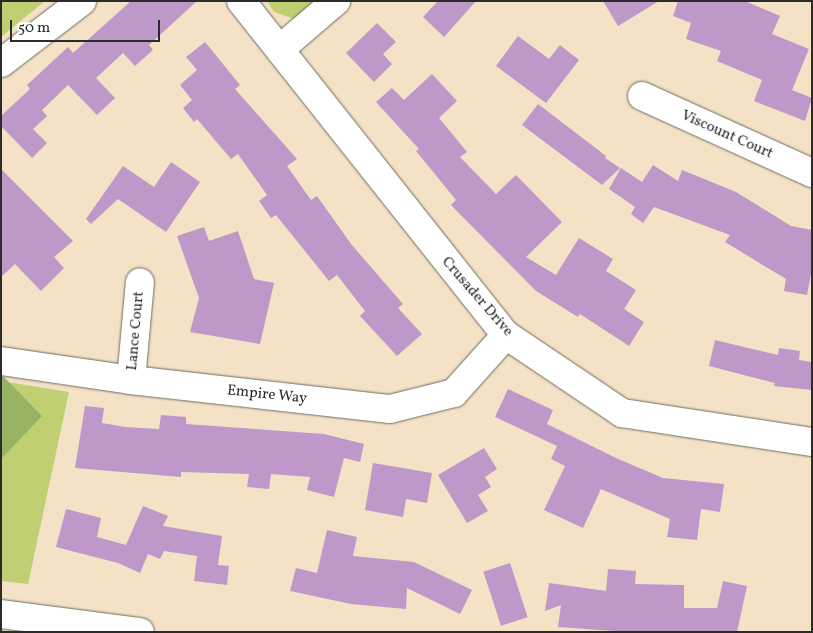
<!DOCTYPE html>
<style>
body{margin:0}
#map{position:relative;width:813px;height:633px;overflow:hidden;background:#f3e2c6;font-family:Vollkorn,serif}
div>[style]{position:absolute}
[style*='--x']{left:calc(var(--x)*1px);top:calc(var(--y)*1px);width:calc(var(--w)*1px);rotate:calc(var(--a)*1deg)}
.green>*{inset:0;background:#bfcf71}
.forest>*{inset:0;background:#97b263}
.building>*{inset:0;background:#bd98c8;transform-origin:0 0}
.roads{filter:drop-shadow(0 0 1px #716b61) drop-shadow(0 0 1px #716b61)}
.minor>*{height:28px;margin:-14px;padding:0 14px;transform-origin:14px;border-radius:14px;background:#fff}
.major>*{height:28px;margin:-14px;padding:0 14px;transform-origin:14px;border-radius:14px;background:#fff}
span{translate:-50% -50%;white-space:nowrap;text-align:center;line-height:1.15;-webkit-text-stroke:4px #fff;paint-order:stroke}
.street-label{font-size:15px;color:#2b2b2b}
.frame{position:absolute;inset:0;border:2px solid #2b2b2b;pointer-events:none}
.scale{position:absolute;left:10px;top:20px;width:150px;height:22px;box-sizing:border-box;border:2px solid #2b2b2b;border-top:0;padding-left:6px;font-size:15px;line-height:18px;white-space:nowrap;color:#2b2b2b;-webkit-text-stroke:4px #fff;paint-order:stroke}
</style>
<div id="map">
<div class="green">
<i style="clip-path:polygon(1px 1px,45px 1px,1px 37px)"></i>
<i style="clip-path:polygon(267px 1px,337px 1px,300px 21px,274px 12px)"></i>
<i style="clip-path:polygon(1px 381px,69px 392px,28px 584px,1px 581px)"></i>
</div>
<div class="forest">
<i style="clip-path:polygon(1px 374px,42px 416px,1px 459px)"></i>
</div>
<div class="building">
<i style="clip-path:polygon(131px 1px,197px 1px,149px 45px,153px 50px,135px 66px,123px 53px,96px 78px,115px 98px,97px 115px,68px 85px,42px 110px,47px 116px,33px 129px,47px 143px,32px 158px,1px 126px,1px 116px,30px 89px,27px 85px,68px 47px,73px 53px)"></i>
<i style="clip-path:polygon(438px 1px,476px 1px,444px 37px,423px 17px)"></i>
<i style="clip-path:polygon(603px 1px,659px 1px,618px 26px)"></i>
<i style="clip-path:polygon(678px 1px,745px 1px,780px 16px,772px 34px,809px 49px,792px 90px,812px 98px,805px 121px,754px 101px,762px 80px,717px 61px,721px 51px,686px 39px,691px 23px,673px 16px)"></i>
<i style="clip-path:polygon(377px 23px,396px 42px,383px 54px,392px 64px,374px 82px,346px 53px)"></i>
<i style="clip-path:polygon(518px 36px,549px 59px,560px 45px,579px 60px,546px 103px,496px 66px)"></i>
<i style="clip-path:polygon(205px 42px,240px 85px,235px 89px,297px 159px,287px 166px,311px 200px,317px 196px,351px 244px,403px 304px,398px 308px,422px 334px,397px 356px,360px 316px,365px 311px,337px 275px,329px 281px,276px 215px,271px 218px,259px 201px,267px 195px,238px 154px,231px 159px,197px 119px,194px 122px,183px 108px,192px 100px,180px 85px,197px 70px,186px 57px)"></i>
<i style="clip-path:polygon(432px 74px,457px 101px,439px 118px,467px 152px,460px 157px,496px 194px,516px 175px,562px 222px,526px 257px,556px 275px,579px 238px,613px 259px,606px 271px,636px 290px,624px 309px,644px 322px,629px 346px,580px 314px,578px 317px,536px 291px,451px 205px,456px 200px,416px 151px,419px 149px,376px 102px,392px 88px,404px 100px)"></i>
<i style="clip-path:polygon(538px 104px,606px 156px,605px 158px,620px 168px,602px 185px,522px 125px)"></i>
<i style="clip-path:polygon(171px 162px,200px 182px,166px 232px,118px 199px,91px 224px,86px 219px,123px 166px,154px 187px)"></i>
<i style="clip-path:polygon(653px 165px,678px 181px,682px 170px,736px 192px,791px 226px,812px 230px,812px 269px,807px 295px,784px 291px,786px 279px,725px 242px,730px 235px,654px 207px,643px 223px,631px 214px,635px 207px,609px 189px,621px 168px,642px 182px)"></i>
<i style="clip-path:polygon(1px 169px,73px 241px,54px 257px,64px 268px,41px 291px,15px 264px,1px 277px)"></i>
<i style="clip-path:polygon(204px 227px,209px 241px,238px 231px,254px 279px,274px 283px,260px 344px,190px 332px,199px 298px,177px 236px)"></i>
<i style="clip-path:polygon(715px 340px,778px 355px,779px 348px,800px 351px,799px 360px,812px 362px,812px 390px,774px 386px,775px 383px,709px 366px)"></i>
<i style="clip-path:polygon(508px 389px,553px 410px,547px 424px,616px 458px,663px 478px,724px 484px,720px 512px,701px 509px,697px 540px,667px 537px,670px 519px,601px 489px,583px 528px,544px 510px,565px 466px,551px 459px,557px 446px,495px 417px)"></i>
<i style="clip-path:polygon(85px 406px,104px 408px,102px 423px,125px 427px,159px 429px,161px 415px,186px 417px,186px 424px,324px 434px,364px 444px,360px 462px,344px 458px,334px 497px,307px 490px,310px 477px,271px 474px,269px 489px,247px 487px,249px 474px,181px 472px,181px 477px,75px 468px)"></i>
<i style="clip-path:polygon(484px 448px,497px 469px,485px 477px,491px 487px,478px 495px,488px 511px,467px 523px,438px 475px)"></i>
<i style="clip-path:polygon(373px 463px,432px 473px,427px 503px,406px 499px,403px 517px,365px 510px)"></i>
<i style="clip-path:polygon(143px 506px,168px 516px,163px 526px,222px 536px,218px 565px,229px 566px,227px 585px,194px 581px,197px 556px,164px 551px,160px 559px,148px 554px,140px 573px,118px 563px,56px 547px,66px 509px,101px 518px,97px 537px,126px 545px)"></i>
<i style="clip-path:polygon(327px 530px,357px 537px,353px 556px,414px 562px,472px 590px,460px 614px,407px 588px,406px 609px,351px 604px,290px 591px,296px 568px,317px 573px)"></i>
<i style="left:510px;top:563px;width:57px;height:28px;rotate:72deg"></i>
<i style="clip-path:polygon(608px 569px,636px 571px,635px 584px,684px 585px,684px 608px,717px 608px,723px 581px,747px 586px,737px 632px,628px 632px,558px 627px,561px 605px,545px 611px,549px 583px,606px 591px)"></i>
</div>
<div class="roads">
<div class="minor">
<i style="--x:241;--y:1;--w:426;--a:51.6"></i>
<i style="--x:506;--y:335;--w:140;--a:33.9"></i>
<i style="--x:622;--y:413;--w:192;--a:8.7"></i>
<i style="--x:280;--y:49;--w:74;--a:-40.6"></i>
<i style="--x:1;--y:63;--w:102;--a:-37.4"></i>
<i style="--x:642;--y:96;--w:187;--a:24.4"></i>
<i style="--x:1;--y:361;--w:131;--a:8.3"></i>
<i style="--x:131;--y:380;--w:261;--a:6.4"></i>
<i style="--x:390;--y:409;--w:66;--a:-14"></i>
<i style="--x:454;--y:393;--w:78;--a:-48.1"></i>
<i style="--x:131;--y:380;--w:98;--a:-84.8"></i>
</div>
<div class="major">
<i style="--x:1;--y:614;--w:140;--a:7.4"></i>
</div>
</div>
<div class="street-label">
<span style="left:727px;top:135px;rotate:24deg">Viscount Court</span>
<span style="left:477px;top:297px;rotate:49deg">Crusader Drive</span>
<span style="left:136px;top:331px;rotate:-85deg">Lance Court</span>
<span style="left:267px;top:395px;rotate:6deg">Empire Way</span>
</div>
<div class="frame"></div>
<div class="scale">50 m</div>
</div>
